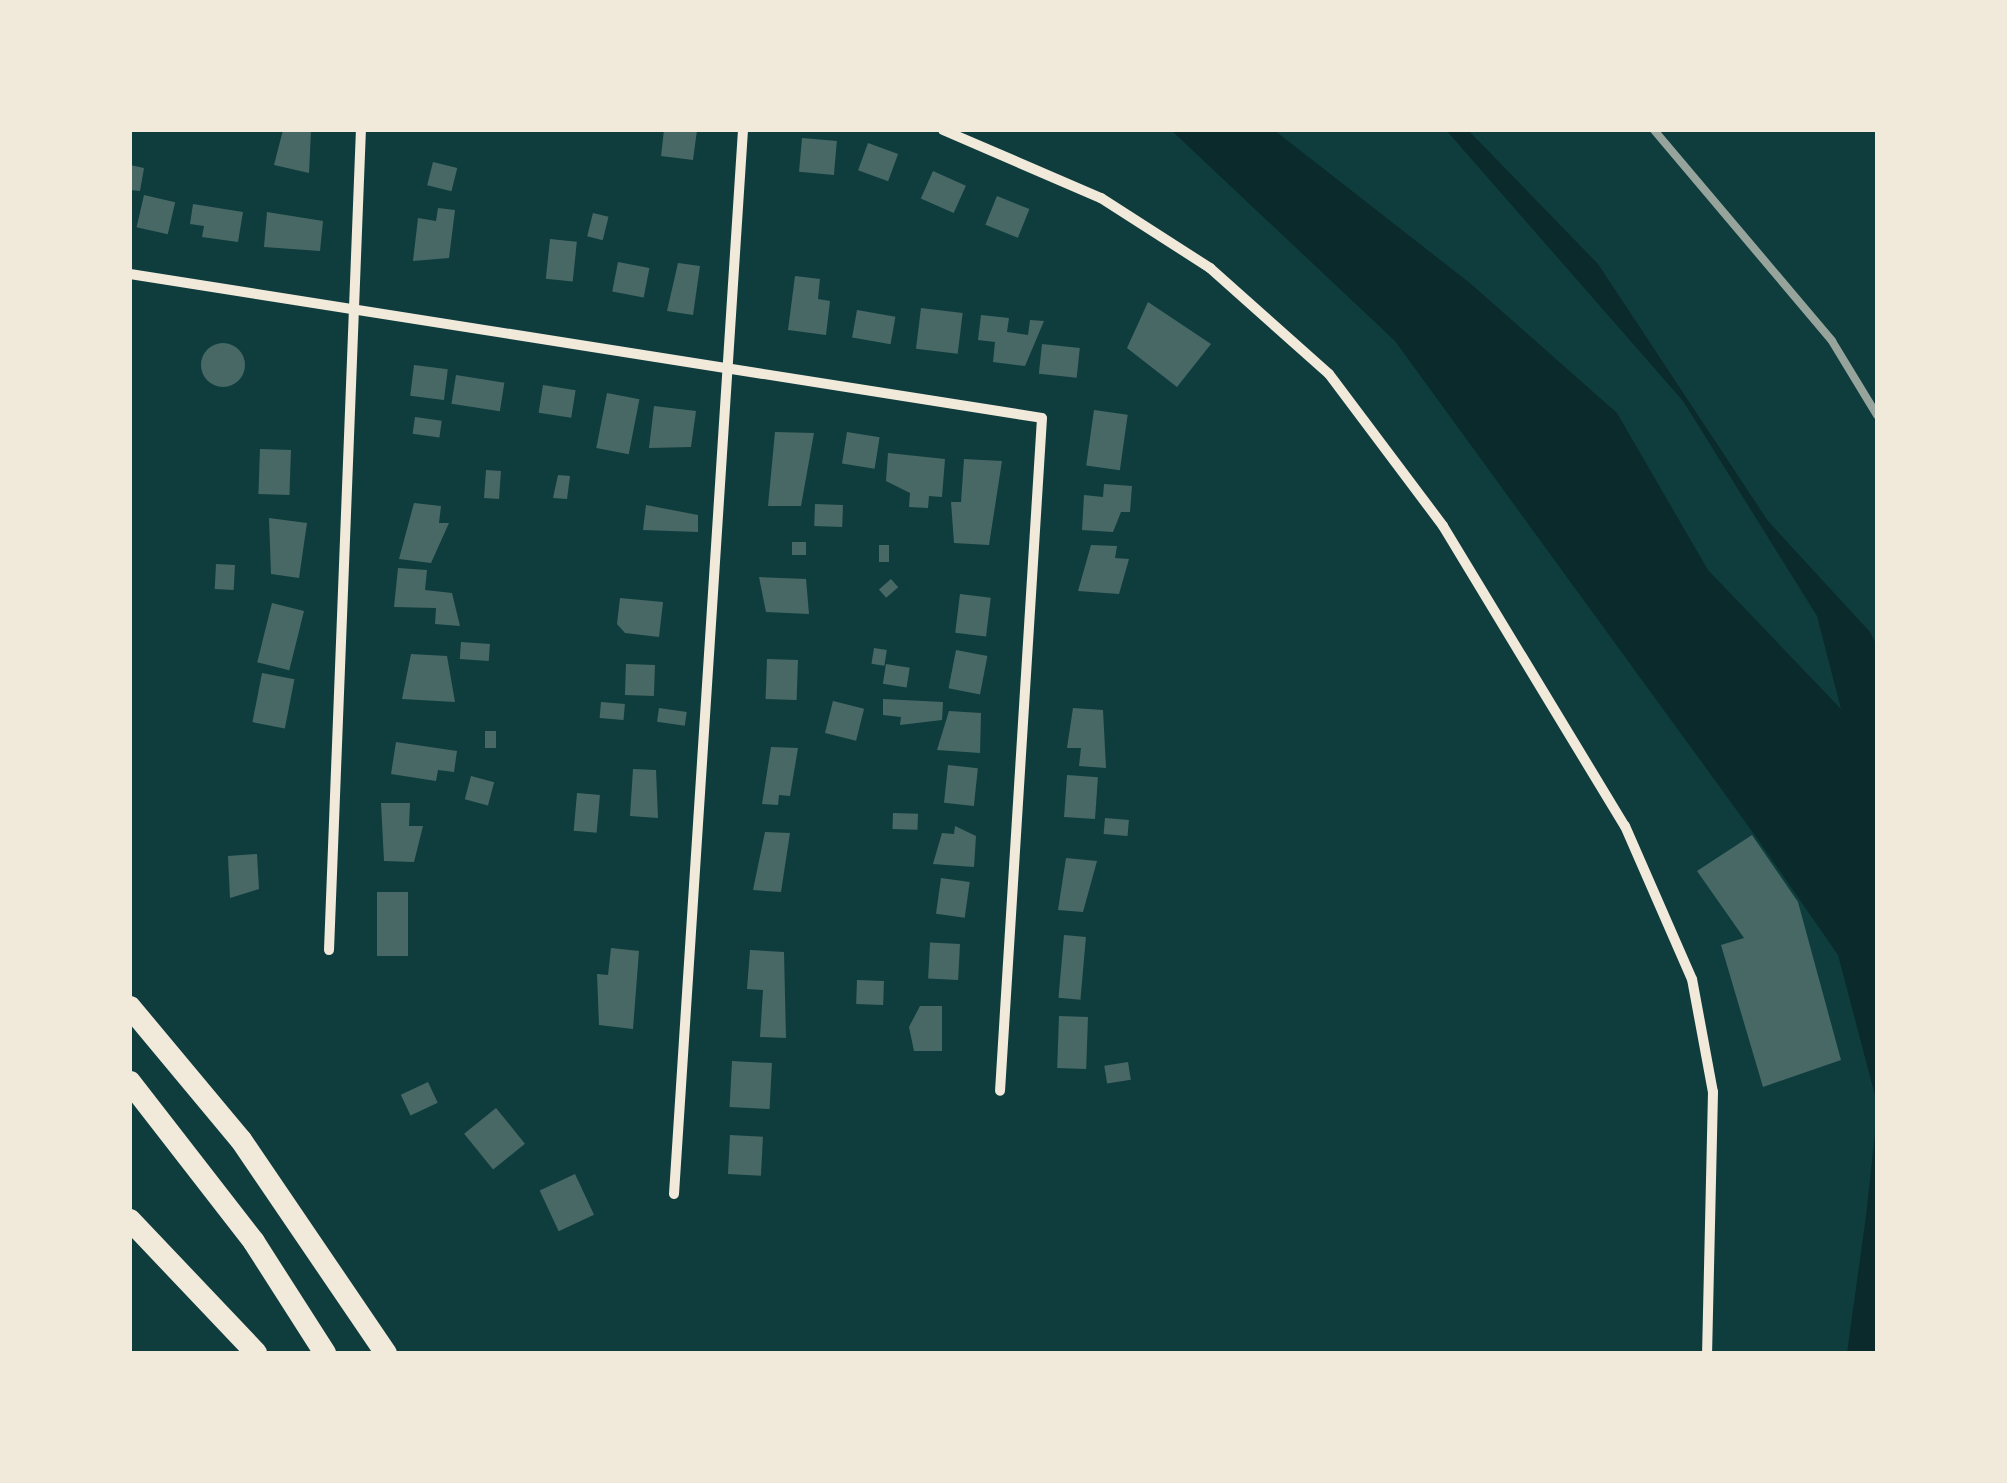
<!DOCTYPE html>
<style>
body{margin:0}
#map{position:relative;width:2007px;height:1483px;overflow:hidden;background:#0f3d3e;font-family:Inter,sans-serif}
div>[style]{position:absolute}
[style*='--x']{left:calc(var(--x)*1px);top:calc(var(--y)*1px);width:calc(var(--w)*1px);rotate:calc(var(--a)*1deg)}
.water>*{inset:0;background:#0a2a2b}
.building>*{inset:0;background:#486865;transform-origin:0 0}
.round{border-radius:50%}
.minor>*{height:10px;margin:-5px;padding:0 5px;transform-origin:5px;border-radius:5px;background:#f1e9da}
.motorway>*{height:22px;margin:-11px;padding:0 11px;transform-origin:11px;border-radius:11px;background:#f1e9da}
.rail>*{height:8px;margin:-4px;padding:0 4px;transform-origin:4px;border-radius:4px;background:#97a49c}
span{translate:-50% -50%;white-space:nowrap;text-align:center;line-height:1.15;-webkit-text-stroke:10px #f1e9da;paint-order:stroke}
.frame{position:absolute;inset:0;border:132px solid #f1e9da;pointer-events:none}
</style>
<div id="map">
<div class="water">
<i style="clip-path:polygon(1171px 130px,1274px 130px,1471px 284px,1617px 413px,1708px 570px,1841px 709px,1817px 616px,1683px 401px,1446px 130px,1468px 130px,1598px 264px,1768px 521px,1870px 632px,1877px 646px,1877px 1103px,1838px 955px,1754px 834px,1395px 341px)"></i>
<i style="clip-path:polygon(1877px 1114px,1877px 1353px,1847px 1353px,1866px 1216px)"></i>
</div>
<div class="building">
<i style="clip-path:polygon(283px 130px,311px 130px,309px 173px,274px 165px)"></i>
<i style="clip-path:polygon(664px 130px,697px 130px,693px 160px,661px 156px)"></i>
<i style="left:802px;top:138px;width:35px;height:34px;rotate:5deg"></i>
<i style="left:868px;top:143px;width:32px;height:29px;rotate:20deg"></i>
<i style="left:433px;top:162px;width:25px;height:24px;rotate:14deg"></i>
<i style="clip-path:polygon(130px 165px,144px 168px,140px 191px,130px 190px)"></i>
<i style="left:933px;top:171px;width:36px;height:30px;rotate:24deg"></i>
<i style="left:144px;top:195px;width:32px;height:33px;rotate:13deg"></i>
<i style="left:997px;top:196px;width:35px;height:31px;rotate:22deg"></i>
<i style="clip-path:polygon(193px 204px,243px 212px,238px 242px,202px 237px,204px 226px,190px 224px)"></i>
<i style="clip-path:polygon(438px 208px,455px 210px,449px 258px,413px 261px,418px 218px,436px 221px)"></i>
<i style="clip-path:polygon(267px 212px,323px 221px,320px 251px,264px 247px)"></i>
<i style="left:593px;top:213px;width:16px;height:24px;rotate:14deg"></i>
<i style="left:550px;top:239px;width:27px;height:40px;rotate:6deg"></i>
<i style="left:618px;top:262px;width:32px;height:30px;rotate:11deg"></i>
<i style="clip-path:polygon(678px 263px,700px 266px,693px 315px,667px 311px)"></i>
<i style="clip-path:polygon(795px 276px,820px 279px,818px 299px,830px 301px,826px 335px,788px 330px)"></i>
<i style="clip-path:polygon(1148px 302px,1211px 344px,1177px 387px,1127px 348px)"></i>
<i style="left:921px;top:308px;width:42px;height:41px;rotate:7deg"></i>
<i style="left:857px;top:310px;width:39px;height:28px;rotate:10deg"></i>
<i style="clip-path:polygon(981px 315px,1009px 318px,1007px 332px,1028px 335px,1030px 320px,1044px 321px,1025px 366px,993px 362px,995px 342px,978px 340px)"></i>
<i class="round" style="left:201px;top:343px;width:44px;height:44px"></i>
<i style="left:1042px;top:344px;width:38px;height:30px;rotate:6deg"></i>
<i style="left:414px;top:365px;width:34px;height:31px;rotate:7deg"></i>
<i style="left:456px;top:375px;width:49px;height:29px;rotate:9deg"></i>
<i style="left:543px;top:385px;width:33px;height:28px;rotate:9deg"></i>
<i style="left:607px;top:393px;width:33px;height:56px;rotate:11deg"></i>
<i style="clip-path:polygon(654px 406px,696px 411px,691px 447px,649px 448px)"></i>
<i style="left:1094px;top:410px;width:34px;height:56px;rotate:8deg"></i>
<i style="left:415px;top:417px;width:27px;height:17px;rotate:8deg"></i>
<i style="clip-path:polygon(775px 432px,814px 433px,801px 506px,768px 506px)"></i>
<i style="left:847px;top:432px;width:33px;height:32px;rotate:9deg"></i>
<i style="left:260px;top:449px;width:31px;height:45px;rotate:2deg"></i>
<i style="clip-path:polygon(888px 453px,945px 459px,942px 497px,929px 496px,928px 508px,909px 507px,910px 493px,886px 481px)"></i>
<i style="clip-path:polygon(964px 459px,1002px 461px,989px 545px,954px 543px,951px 502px,961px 502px)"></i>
<i style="left:486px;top:470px;width:15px;height:28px;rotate:4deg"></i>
<i style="clip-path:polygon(558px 475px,570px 476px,567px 499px,553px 498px)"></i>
<i style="clip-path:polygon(1104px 484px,1132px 486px,1130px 512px,1121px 512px,1113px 532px,1082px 530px,1084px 495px,1103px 497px)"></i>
<i style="clip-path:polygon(414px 503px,441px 506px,439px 523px,449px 523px,431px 563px,399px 559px)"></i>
<i style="left:815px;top:504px;width:28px;height:22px;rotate:2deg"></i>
<i style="clip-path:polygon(646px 505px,698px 515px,698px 532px,643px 530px)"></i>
<i style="clip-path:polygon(269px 518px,307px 523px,299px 578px,271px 574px)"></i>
<i style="left:792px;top:542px;width:14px;height:13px"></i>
<i style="left:879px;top:545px;width:10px;height:17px"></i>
<i style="clip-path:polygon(1091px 545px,1117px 546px,1115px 558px,1129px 559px,1119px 594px,1078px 591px)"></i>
<i style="left:216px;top:564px;width:19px;height:25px;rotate:3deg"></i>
<i style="clip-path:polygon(398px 568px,427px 570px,425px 590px,452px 593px,460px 626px,435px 624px,436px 608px,394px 607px)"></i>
<i style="clip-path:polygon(759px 577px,806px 579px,809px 614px,766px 612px)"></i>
<i style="left:891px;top:579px;width:11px;height:16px;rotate:49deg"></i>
<i style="left:960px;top:594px;width:31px;height:39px;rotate:7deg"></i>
<i style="clip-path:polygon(620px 598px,663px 602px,659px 637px,625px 633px,617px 624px)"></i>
<i style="left:272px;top:603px;width:33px;height:61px;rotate:14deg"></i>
<i style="left:461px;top:642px;width:29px;height:17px;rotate:4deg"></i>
<i style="left:874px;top:648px;width:13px;height:16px;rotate:9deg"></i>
<i style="left:956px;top:650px;width:32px;height:39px;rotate:11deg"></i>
<i style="clip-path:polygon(411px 654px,447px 656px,455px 702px,402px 699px)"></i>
<i style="left:767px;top:659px;width:31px;height:40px;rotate:2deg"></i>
<i style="left:626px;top:664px;width:29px;height:31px;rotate:2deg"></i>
<i style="left:886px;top:664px;width:24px;height:20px;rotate:9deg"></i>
<i style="left:262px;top:673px;width:33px;height:50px;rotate:11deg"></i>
<i style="clip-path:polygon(883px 699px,943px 702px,942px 720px,900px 725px,901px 717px,883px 715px)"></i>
<i style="left:833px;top:701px;width:32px;height:33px;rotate:14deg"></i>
<i style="left:601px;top:702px;width:24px;height:16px;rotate:5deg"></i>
<i style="left:659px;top:708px;width:28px;height:14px;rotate:8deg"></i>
<i style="clip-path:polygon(1073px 708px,1103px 710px,1106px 768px,1079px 766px,1081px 748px,1067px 748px)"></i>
<i style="clip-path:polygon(949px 711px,981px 713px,980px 753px,937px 750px)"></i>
<i style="left:485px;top:731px;width:11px;height:17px"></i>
<i style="clip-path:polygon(396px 742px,457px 751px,454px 772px,438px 770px,436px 781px,391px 774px)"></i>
<i style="clip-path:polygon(771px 747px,798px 748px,790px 796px,779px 795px,778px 805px,762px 804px)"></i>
<i style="left:948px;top:765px;width:30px;height:38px;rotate:6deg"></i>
<i style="clip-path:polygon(633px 769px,656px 770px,658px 818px,630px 816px)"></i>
<i style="left:1067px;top:775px;width:31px;height:42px;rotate:4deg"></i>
<i style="left:471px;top:776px;width:24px;height:24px;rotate:15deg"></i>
<i style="left:577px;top:793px;width:23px;height:38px;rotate:5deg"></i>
<i style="clip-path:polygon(381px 803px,410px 803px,409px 826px,423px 826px,414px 862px,384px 861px)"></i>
<i style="left:893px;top:813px;width:25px;height:16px;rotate:2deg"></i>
<i style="left:1105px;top:818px;width:24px;height:16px;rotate:5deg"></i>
<i style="clip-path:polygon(955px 826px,976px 836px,974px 867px,933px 864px,942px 833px,954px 834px)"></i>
<i style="clip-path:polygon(765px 832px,790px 833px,781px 892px,753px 890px)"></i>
<i style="clip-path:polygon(1752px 835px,1798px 902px,1841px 1060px,1763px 1087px,1721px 945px,1744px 938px,1697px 871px)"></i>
<i style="clip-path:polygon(257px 854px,259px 889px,230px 898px,228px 856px)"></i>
<i style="clip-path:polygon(1066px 858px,1097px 861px,1083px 912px,1058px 910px)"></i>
<i style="left:941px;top:878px;width:29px;height:36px;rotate:8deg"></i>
<i style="left:377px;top:892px;width:31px;height:64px"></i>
<i style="left:1064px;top:935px;width:22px;height:63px;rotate:5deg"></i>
<i style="left:960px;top:944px;width:36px;height:30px;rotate:93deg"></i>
<i style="clip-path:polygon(611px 948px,639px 951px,633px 1029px,599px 1025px,597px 974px,608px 975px)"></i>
<i style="clip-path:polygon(750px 950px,784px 952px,786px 1038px,760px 1037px,763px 990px,747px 989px)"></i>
<i style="left:857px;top:980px;width:27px;height:24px;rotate:2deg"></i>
<i style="clip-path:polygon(920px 1006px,942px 1006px,942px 1051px,914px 1051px,909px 1027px)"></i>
<i style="left:1059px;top:1016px;width:29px;height:52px;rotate:2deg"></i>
<i style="left:732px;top:1061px;width:40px;height:46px;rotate:3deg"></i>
<i style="left:1128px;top:1062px;width:18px;height:24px;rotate:81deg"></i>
<i style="left:428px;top:1082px;width:23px;height:30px;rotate:65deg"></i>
<i style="left:496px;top:1108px;width:46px;height:41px;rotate:51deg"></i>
<i style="left:730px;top:1135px;width:33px;height:39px;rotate:3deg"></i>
<i style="left:575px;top:1174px;width:45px;height:39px;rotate:65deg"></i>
</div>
<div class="minor">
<i style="--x:943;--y:130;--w:172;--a:23.3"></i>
<i style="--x:1101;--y:198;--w:130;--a:32.7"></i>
<i style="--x:1210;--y:268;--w:159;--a:41.7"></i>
<i style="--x:1329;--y:374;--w:190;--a:53.1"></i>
<i style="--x:1443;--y:526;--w:351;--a:58.8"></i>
<i style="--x:1625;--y:826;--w:167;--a:66.4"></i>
<i style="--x:1692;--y:979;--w:115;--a:79.5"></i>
<i style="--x:1713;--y:1092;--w:261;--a:91.3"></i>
<i style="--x:130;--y:274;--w:923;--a:8.97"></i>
<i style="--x:1042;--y:418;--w:674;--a:93.57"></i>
<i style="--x:329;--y:950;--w:821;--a:-87.77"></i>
<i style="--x:674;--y:1194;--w:1066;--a:-86.29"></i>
</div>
<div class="motorway">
<i style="--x:130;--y:1007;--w:173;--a:50.2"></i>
<i style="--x:241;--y:1140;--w:258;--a:55.8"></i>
<i style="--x:130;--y:1082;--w:202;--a:52.2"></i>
<i style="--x:254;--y:1242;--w:132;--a:57.4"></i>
<i style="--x:130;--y:1220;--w:183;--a:46.5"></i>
</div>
<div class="rail">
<i style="--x:1654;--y:130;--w:276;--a:49.8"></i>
<i style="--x:1832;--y:341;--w:87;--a:58.7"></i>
</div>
<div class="frame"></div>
</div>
